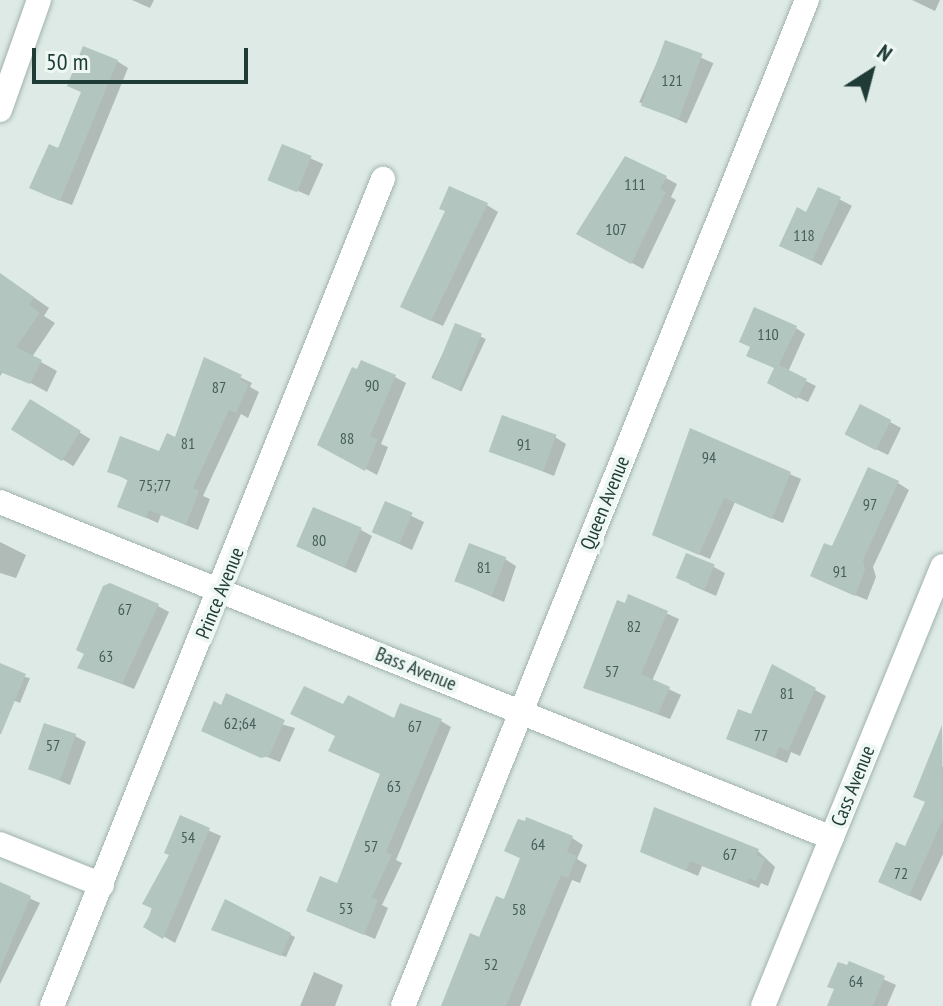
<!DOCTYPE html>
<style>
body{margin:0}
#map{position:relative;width:943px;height:1006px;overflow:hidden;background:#ddeae5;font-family:"PT Sans Narrow",sans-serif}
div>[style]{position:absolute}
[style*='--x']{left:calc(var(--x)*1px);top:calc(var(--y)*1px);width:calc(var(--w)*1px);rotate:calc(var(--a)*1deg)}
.shadow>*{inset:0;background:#0003;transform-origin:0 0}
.building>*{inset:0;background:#b2c5bf;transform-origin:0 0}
.roads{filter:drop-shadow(0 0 2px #a0b2ad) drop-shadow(0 0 2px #a0b2ad)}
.minor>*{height:24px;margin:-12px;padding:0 12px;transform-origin:12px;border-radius:12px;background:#fff}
span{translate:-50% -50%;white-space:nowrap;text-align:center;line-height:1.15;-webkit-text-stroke:8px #eef7f3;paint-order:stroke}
.number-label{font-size:16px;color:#435e58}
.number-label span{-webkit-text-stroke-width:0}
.street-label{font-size:20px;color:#1e3b35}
.north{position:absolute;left:831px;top:32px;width:80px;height:80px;-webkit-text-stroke:6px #eef7f3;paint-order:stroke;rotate:36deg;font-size:22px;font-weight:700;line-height:32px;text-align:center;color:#1e3b35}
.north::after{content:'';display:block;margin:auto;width:28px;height:36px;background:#1e3b35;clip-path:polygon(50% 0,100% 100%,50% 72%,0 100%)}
.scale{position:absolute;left:32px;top:48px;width:216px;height:36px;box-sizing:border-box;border:4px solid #1e3b35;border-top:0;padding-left:10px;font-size:24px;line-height:28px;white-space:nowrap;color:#1e3b35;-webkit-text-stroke:6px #eef7f3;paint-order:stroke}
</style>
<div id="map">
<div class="shadow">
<i style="clip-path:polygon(132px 0,154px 0,150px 8px)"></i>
<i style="clip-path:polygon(912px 0,940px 0,935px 11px)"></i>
<i style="left:666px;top:42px;width:52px;height:66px;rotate:24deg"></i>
<i style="clip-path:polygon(117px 61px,128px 68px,72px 205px,43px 194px,59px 150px)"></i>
<i style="left:283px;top:146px;width:44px;height:35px;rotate:24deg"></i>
<i style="clip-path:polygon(666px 178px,677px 184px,671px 197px,676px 200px,643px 269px,579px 234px)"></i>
<i style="left:819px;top:189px;width:37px;height:67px;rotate:27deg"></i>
<i style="clip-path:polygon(487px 205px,498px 212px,443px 326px,414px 313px)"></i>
<i style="clip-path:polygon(0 282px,19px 287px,49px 308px,44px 316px,55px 323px,32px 357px,57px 371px,47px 392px,5px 369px,0 376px)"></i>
<i style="left:456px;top:325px;width:33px;height:58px;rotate:25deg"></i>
<i style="clip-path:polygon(796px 328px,805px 334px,788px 372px,816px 386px,808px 402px,778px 388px,776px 369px)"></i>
<i style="clip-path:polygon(205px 360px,252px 383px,250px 387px,259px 392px,248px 418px,241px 414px,203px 496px,210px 499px,198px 530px,161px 515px,158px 523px,120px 506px,129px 481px,110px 471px,160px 454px,176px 440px)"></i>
<i style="clip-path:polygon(395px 377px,406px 383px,381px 444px,388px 447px,377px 475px,320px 444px)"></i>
<i style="left:31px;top:402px;width:70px;height:32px;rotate:32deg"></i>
<i style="clip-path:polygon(890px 422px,901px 428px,888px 455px,859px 441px)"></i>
<i style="clip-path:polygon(692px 431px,801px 479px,783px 523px,735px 502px,710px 559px,665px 540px)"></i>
<i style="clip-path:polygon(555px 437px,566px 444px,554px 476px,491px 450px)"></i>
<i style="clip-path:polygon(898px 483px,909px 490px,873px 567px,876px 577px,867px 600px,824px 582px,833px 549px)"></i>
<i style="clip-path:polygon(386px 504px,424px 522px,412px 550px,386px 538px)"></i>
<i style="clip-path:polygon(361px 530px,372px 536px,356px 573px,311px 553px)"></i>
<i style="clip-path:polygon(0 542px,26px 555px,16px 578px,0 573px)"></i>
<i style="clip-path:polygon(505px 559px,516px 566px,504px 602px,456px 581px)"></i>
<i style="clip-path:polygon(714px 567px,725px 573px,716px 596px,689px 584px)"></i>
<i style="clip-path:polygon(630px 597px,679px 619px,652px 681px,681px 695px,670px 719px,585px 687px)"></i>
<i style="clip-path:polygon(158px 606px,169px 612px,134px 689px,80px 667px)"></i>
<i style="clip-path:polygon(773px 667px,826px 696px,800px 756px,791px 752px,787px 763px,729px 738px,752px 717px)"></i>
<i style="clip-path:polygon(0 672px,30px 678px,20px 703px,0 695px)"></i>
<i style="clip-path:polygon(222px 707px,295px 728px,280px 762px,215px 737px)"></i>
<i style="clip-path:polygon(344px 707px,395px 720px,441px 721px,451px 727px,396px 860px,402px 863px,382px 905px,388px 908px,375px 939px,308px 910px,338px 886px,382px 774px)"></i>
<i style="clip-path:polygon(75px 736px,86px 742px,70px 785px,29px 768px)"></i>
<i style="clip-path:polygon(930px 761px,943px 767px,943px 854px,921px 901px,891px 887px,926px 803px)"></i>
<i style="clip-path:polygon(181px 818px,221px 836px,175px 943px,146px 926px)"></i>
<i style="clip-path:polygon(572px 838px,583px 845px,577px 859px,587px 865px,580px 883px,572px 880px,520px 1006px,442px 1006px,505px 902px,522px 859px,506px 851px)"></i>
<i style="clip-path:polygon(642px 851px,758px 851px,775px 867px,768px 886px,761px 883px,759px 888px,702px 866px,698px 876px)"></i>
<i style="clip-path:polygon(0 885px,40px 903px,0 984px)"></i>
<i style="clip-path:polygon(226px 902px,295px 937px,286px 957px,218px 932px)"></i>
<i style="clip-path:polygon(850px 964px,896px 985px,887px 1006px,829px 1006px)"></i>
<i style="clip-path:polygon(314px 972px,343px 985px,335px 1006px,300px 1006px)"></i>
</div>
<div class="building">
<i style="left:665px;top:40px;width:40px;height:70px;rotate:20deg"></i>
<i style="clip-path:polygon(83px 46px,118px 60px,60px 201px,29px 188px,49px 144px,58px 148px,81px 92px,67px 86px)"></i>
<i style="left:282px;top:144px;width:32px;height:39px;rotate:22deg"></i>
<i style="clip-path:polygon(625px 156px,667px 176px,660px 189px,666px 192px,631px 264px,576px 234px)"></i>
<i style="clip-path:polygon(449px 186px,488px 203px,431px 321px,400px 307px,445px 211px,439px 209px)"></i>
<i style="clip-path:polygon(818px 187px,841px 197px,812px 261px,779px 246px,797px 207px,806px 212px)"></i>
<i style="clip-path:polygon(0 273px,34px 297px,29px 305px,40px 313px,16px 347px,42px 360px,30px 384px,0 372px)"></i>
<i style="clip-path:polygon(754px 307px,797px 326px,779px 365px,807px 379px,797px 399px,767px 383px,774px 368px,746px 356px,750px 347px,739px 342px)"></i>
<i style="left:455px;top:323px;width:29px;height:60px;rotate:22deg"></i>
<i style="clip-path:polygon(204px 357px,242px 375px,239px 379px,249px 384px,236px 413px,229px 410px,193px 488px,199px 491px,186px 525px,149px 510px,146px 518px,117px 507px,128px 479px,107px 472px,120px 436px,159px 451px,167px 433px,175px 437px)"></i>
<i style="clip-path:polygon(361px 360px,396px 375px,370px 436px,378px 439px,365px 471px,317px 445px,352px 367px,357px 369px)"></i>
<i style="left:30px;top:399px;width:60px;height:36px;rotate:32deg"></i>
<i style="left:860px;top:404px;width:35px;height:34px;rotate:27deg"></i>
<i style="left:502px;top:415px;width:58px;height:39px;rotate:20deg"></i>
<i style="clip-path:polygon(690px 428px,791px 472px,772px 519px,724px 498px,699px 555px,652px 535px)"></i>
<i style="clip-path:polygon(868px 467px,899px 481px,863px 560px,865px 570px,855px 596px,810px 576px,824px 543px,832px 546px)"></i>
<i style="left:385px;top:501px;width:30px;height:34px;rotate:23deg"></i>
<i style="left:313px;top:507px;width:53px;height:43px;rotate:23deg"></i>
<i style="left:469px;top:543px;width:40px;height:41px;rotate:21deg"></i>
<i style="left:686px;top:553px;width:31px;height:27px;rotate:22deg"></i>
<i style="clip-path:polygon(110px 583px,159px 604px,122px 684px,77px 668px,84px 654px,76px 650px,103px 586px)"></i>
<i style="clip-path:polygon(628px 594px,668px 611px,641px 674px,670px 687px,658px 714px,583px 688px,617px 600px,625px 603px)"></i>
<i style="clip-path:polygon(0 663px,26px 674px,1px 734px,0 734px)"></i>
<i style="clip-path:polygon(772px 664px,816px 688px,788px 751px,779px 747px,775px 758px,726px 739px,738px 709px,751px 714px)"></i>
<i style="clip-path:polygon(304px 686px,343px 704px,348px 695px,394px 718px,400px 703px,442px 719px,386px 852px,392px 855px,372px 897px,378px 900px,364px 935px,306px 911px,320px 876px,337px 883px,380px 774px,328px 751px,335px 736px,290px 714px)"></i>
<i style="clip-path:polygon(226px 693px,285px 720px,269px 756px,261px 758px,201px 731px,214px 701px,221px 705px)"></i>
<i style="left:44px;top:723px;width:34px;height:49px;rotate:19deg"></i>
<i style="clip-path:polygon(942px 725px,943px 819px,909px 896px,878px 882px,896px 842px,905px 846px,925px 802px,913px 797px)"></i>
<i style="clip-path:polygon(654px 807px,759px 849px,756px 855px,765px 859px,756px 881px,749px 878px,747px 883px,690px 861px,686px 871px,640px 852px)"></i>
<i style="clip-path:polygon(180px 815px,210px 828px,163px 939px,143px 927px,153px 909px,142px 904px,169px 855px,164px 853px)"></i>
<i style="clip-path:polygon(526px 817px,573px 836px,567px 852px,577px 856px,568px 878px,561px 875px,506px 1006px,441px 1006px,470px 933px,479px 937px,496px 896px,504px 899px,520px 858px,504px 851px,518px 819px,525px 821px)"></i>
<i style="clip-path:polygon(0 882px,31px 896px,0 969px)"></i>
<i style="clip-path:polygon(225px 899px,291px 933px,281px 956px,211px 930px)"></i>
<i style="clip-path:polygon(849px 961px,885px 976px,873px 1006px,827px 1006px,834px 989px,827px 987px,838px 962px,847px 965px)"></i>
</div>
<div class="roads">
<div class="minor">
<i style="--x:0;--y:110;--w:117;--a:-70.5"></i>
<i style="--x:0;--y:502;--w:897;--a:21.99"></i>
<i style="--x:0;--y:844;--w:110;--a:21.9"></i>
<i style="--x:52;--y:1006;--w:891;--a:-68.19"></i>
<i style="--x:403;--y:1006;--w:1084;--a:-68.12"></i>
<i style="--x:763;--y:1006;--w:475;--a:-67.8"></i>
</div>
</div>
<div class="number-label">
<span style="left:672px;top:80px">121</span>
<span style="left:635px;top:184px">111</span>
<span style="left:616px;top:229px">107</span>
<span style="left:804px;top:235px">118</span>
<span style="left:768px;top:334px">110</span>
<span style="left:372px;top:385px">90</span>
<span style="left:219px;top:387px">87</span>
<span style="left:347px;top:438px">88</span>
<span style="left:188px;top:443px">81</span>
<span style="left:524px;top:444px">91</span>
<span style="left:709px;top:457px">94</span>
<span style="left:155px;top:485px">75;77</span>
<span style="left:870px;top:504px">97</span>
<span style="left:319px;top:540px">80</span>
<span style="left:484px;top:567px">81</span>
<span style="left:840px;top:571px">91</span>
<span style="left:125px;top:609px">67</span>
<span style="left:634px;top:626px">82</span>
<span style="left:106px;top:656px">63</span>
<span style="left:612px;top:671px">57</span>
<span style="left:787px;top:693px">81</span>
<span style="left:240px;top:723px">62;64</span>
<span style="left:415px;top:726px">67</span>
<span style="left:761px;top:735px">77</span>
<span style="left:53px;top:745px">57</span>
<span style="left:394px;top:786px">63</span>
<span style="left:188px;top:837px">54</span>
<span style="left:538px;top:844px">64</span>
<span style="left:371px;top:846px">57</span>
<span style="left:730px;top:854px">67</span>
<span style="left:901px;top:873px">72</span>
<span style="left:346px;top:908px">53</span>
<span style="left:519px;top:909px">58</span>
<span style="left:491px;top:964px">52</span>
<span style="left:856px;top:981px">64</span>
</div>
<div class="street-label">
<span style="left:605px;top:503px;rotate:-68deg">Queen Avenue</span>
<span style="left:220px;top:593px;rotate:-68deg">Prince Avenue</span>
<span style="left:416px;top:669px;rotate:22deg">Bass Avenue</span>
<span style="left:853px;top:786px;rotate:-68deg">Cass Avenue</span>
</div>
<div class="north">N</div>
<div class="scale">50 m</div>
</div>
